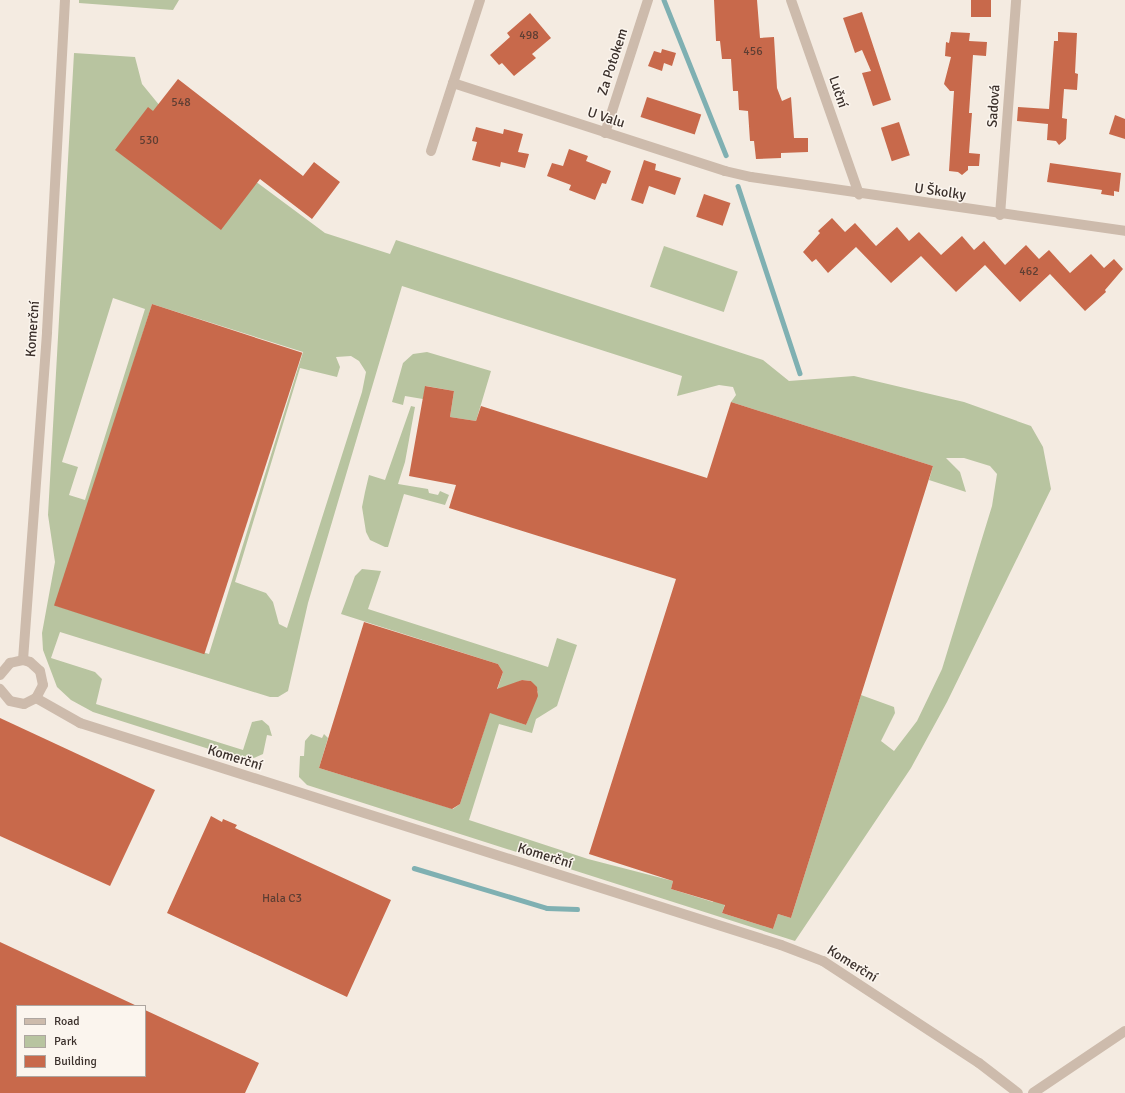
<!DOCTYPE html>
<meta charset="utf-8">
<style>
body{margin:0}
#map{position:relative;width:1125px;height:1093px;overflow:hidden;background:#f4ebe1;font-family:Signika,sans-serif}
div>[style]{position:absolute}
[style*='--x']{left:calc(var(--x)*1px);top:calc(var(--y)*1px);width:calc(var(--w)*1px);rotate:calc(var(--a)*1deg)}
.green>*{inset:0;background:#b8c4a0;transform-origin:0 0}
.stream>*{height:4.5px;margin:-2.25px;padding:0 2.25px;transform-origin:2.25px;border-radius:2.25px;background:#7fb0b2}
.building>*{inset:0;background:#c8694b;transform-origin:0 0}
.street>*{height:10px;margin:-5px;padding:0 5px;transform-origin:5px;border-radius:5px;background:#cdbbac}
span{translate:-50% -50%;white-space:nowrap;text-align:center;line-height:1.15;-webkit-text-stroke:3px #fbf5ee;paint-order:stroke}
.number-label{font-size:12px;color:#5e3e33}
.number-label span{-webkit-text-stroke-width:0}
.street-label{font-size:14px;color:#3b302b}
.legend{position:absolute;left:16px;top:1005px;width:130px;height:72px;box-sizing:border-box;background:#fbf5ee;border:1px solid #aea6a0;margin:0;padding:5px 7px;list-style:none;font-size:12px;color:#3b302b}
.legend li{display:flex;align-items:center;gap:8px;height:20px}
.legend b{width:20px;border:1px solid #aea6a0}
</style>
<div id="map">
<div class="green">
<i style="clip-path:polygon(79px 0,179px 0,173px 10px,79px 3px)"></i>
<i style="clip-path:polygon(evenodd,74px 53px,135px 57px,142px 84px,169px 117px,325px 233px,390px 254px,396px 240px,763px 360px,789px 381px,854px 376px,964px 402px,1031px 426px,1043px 447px,1051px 489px,947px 702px,911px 768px,795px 941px,307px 785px,299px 777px,300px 756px,304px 756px,305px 741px,311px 734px,322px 738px,324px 734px,328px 738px,319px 768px,453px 809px,460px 804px,503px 672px,498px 664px,341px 614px,355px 576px,362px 569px,381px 571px,368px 609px,548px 667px,557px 638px,577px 645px,557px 706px,536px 719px,532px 733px,499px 724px,469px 820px,588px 859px,673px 881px,671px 889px,713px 902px,715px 894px,727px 898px,722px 913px,773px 929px,778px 914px,791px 918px,861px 695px,894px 707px,895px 713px,881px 741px,894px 751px,917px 721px,942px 669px,992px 506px,997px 474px,990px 466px,964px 458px,946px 458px,960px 472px,966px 492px,929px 480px,933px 466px,731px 402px,736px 395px,733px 387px,719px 385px,677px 396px,682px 376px,402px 286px,308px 603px,288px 691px,278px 697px,270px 697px,60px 632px,51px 658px,95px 672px,102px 679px,96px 704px,243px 750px,252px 722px,262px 720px,269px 726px,272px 736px,267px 735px,263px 754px,254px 758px,231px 756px,93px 712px,71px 700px,57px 687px,43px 650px,42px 633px,55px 562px,48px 515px,74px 53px,113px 298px,145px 309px,85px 500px,69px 495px,78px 467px,62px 462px,113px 298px,74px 53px,152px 304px,303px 352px,209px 654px,57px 606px,152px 304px,74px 53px,351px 356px,359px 361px,366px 372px,362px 392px,287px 628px,279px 624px,273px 602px,266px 593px,235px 582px,300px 368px,337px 377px,340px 367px,336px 357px,351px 356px,74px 53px,522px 680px,531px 681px,538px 692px,526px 725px,509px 719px,518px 682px,522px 680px)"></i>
<i style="left:664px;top:246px;width:78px;height:43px;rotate:19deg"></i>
<i style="clip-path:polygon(427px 352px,491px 371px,476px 421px,450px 417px,454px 391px,426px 386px,423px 399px,405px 396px,403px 405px,392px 402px,403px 363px,413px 354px)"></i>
<i style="clip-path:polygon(411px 406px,415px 407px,405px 462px,398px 484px,428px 489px,429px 493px,438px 495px,440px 491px,449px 495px,445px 505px,404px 494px,388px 547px,385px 547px,370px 540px,366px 532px,362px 507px,365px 492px,369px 475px,385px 480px)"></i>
</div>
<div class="stream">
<i style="--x:664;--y:0;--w:167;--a:68.2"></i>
<i style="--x:738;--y:186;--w:197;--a:71.7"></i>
<i style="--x:414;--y:868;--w:139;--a:16.7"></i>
<i style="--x:547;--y:908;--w:30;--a:2"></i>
</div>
<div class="building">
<i style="clip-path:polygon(714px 0,757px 0,760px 38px,774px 37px,777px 88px,782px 101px,791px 97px,794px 138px,808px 138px,808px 152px,781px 153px,781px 158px,756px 159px,754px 141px,750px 141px,748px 111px,739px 110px,738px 91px,733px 91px,731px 59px,722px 59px,720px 41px,716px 41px)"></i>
<i style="left:971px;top:0;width:20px;height:17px"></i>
<i style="clip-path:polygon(862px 12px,891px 100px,873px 106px,862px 73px,871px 71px,862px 50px,855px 53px,843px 18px)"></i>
<i style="clip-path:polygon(530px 13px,551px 38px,532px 54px,536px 58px,514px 76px,502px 63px,499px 65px,490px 55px,510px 37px,507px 33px)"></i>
<i style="clip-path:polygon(951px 32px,970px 33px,969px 41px,987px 42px,986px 56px,973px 55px,969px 113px,972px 113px,969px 153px,980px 154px,979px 166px,968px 166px,968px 170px,962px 175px,958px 172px,949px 171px,954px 91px,950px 91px,944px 84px,951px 57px,945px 56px,946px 42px,949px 43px)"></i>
<i style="clip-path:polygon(1058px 32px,1077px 33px,1075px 73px,1078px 74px,1077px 90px,1064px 89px,1062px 118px,1067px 119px,1066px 139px,1059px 145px,1056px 141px,1047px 140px,1048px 124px,1017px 121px,1018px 107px,1049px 109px,1054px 41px,1058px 41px)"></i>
<i style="clip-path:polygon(662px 49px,676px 53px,672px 66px,664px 63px,662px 71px,648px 66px,654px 51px,661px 53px)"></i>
<i style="clip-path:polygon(178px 79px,303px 176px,314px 162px,340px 182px,312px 219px,260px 179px,221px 230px,115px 150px,148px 107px,153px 111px)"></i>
<i style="left:647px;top:97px;width:57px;height:21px;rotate:18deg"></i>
<i style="clip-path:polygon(1115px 115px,1125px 119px,1125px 139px,1109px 134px)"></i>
<i style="left:899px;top:122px;width:35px;height:19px;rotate:72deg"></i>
<i style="clip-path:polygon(476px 127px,503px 134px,504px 129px,523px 134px,518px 152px,529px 154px,525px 168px,501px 162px,500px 167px,472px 160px,477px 142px,472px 141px)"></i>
<i style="clip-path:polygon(569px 149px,588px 156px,586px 161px,611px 171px,606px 184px,602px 183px,595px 200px,569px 190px,571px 185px,547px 176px,552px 163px,563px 166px)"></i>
<i style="clip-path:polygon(644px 160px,656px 164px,655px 170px,681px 178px,675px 195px,649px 186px,643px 204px,631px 200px)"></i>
<i style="clip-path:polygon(1050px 163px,1121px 173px,1119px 192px,1114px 191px,1114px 196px,1101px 194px,1102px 190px,1047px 182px)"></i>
<i style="left:704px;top:194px;width:28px;height:24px;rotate:19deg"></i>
<i style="clip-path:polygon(832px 218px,845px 232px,855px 223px,876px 246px,897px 227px,909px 241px,919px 232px,941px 255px,962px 236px,974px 250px,984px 241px,1005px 265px,1026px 245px,1039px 259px,1049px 250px,1070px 273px,1091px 254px,1104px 268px,1114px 259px,1123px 269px,1105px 290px,1106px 292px,1085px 311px,1050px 274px,1020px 302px,985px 265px,956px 292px,921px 256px,891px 283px,856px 247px,828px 273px,816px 259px,812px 262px,803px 252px,820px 233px,818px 231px)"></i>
<i style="left:152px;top:304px;width:158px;height:317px;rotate:18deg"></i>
<i style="clip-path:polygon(425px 386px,454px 391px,450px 417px,476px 421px,481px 406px,707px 478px,731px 402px,933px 466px,791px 918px,778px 914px,773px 929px,722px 913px,725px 905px,671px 889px,673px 881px,589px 854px,676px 579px,449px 508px,456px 485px,409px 476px)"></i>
<i style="clip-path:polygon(364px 622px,498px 664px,503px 672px,497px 689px,522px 680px,531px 681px,537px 687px,538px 696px,526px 725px,490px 713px,460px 804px,452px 809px,319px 768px)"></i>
<i style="clip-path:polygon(0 718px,155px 790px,110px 886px,0 836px)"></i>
<i style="clip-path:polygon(211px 816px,222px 822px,223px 819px,237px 825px,235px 828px,391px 900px,347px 997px,167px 913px)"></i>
<i style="clip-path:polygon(0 942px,137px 1006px,17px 1006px,17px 1076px,145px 1076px,145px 1010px,259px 1063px,245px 1093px,0 1093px)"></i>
</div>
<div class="street">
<i style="--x:480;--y:0;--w:87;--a:108"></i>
<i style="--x:453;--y:83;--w:286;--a:17.9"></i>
<i style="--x:725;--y:171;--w:27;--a:13"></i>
<i style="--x:751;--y:177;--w:378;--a:8.2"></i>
<i style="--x:791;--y:0;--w:206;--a:70.7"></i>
<i style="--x:605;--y:133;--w:140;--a:-72.1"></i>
<i style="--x:431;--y:151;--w:71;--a:-72.1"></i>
<i style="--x:1000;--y:215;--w:216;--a:-85.7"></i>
<i style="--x:23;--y:660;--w:329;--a:-85.8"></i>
<i style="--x:47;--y:332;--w:332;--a:-86.9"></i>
<i style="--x:0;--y:675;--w:16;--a:-50"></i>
<i style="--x:10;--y:663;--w:13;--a:-13"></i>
<i style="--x:23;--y:660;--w:7;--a:16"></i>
<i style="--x:30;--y:662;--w:13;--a:42"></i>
<i style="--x:40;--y:671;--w:14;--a:78"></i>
<i style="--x:43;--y:685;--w:15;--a:118"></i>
<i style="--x:36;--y:698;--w:13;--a:153"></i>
<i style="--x:24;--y:704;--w:14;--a:-168"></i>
<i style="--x:10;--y:701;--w:16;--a:-130"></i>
<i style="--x:36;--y:698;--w:51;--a:29.6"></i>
<i style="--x:80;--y:723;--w:735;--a:17.57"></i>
<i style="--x:781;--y:945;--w:45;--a:20.9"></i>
<i style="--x:823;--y:961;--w:186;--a:33.2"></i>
<i style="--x:979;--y:1063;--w:49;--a:37.6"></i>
<i style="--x:1033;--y:1093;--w:111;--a:-34"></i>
</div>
<div class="number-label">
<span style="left:529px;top:36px">498</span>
<span style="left:753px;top:52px">456</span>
<span style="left:181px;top:103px">548</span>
<span style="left:149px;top:141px">530</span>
<span style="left:1029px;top:272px">462</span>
<span style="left:282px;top:899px">Hala C3</span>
</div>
<div class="street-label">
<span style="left:613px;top:62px;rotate:-72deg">Za Potokem</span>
<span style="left:838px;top:92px;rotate:71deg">Luční</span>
<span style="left:994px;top:106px;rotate:-86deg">Sadová</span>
<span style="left:606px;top:118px;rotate:18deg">U Valu</span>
<span style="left:940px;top:192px;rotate:8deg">U Školky</span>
<span style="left:33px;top:329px;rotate:-86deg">Komerční</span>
<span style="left:235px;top:758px;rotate:17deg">Komerční</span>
<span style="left:545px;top:856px;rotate:17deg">Komerční</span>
<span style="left:852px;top:964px;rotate:32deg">Komerční</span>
</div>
<ul class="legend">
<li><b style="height:5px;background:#cdbbac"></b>Road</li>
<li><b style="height:11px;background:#b8c4a0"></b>Park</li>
<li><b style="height:11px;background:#c8694b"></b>Building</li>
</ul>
</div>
